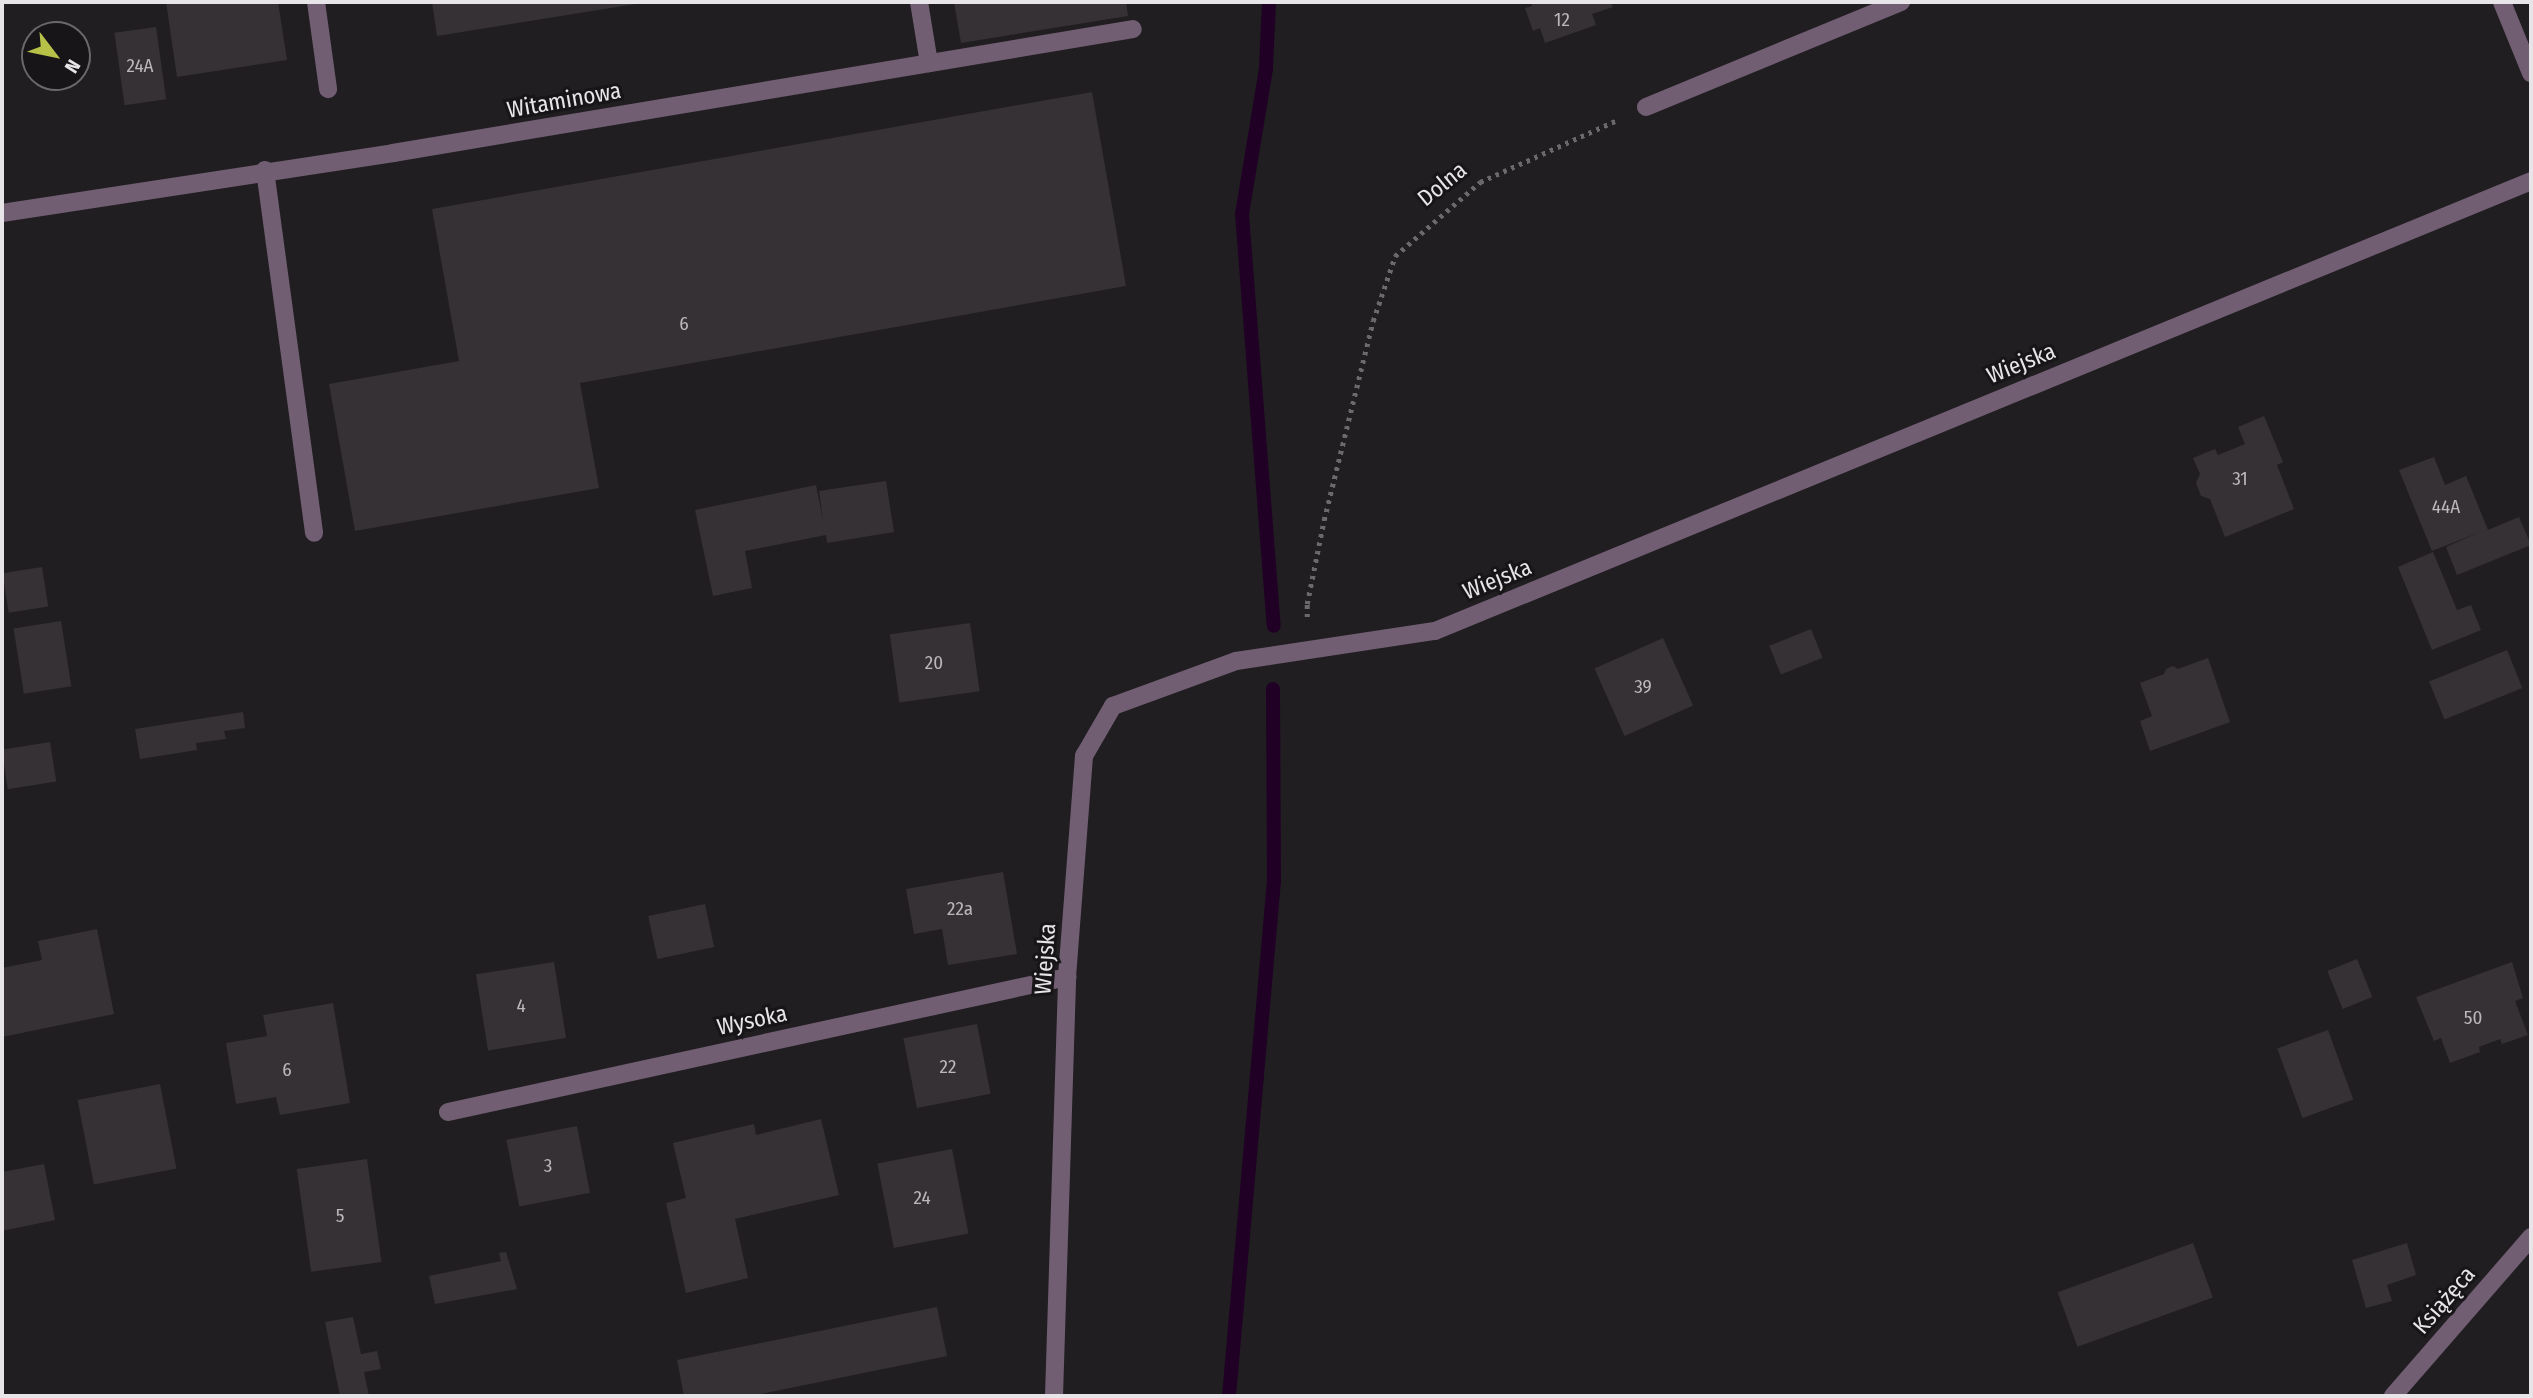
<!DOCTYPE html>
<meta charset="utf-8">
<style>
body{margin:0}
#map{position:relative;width:2533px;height:1398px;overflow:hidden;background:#211e22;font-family:"Fira Sans Condensed",sans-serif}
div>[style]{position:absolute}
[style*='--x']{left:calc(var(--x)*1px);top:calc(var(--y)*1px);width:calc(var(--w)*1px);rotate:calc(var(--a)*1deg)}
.stream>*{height:14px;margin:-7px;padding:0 7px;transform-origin:7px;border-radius:7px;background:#200025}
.building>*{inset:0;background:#353135;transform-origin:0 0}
.path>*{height:4.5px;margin-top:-2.25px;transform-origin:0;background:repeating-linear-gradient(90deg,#6c696d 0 3.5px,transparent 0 8.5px)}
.service>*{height:18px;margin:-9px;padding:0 9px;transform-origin:9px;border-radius:9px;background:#725e73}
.minor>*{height:18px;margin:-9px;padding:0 9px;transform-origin:9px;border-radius:9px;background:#725e73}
span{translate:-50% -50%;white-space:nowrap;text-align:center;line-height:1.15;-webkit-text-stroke:6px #181518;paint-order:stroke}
.number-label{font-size:19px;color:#bab8ba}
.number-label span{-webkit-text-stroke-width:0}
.street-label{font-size:23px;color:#e7e5e7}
.frame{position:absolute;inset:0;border:4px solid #e7e5e7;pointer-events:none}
.north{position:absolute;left:21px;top:21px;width:70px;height:70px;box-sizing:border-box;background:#181518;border:2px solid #6b686b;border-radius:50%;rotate:122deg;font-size:19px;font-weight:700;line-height:28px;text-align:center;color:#e7e5e7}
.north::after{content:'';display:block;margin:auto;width:24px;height:32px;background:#b7c148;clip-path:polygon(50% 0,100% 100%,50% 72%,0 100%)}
</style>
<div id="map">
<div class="stream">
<i style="--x:1269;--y:2;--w:67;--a:92.6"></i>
<i style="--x:1266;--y:69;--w:147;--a:99.4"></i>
<i style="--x:1242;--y:214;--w:413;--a:85.6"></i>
<i style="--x:1229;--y:1396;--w:517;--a:-85.01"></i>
<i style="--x:1274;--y:881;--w:192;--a:-90.3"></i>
</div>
<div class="building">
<i style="clip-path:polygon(166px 2px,278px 2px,287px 60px,177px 77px)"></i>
<i style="clip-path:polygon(432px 2px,642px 2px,642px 3px,437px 36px)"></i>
<i style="clip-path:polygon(954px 2px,1126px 2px,1128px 16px,961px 43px)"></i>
<i style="clip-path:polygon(1531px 2px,1611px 2px,1613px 7px,1592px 14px,1596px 25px,1545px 43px,1540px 28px,1533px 31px,1525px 8px,1532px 6px)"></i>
<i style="left:156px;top:27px;width:73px;height:42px;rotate:82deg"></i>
<i style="clip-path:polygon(1092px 92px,1126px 286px,580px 383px,599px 488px,355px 531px,329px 384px,459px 361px,432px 209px)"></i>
<i style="clip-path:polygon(2264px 416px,2283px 462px,2277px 465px,2294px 509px,2225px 537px,2210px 499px,2201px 496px,2196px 483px,2200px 474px,2193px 458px,2215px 449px,2218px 455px,2245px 444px,2238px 427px)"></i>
<i style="clip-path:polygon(2434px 457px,2445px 485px,2466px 476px,2488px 530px,2519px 517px,2531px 545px,2457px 575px,2446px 547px,2480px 532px,2432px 551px,2399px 470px)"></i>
<i style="clip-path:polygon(886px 481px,894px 532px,827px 543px,826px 535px,745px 551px,752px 588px,713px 596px,695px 510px,816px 485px,823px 520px,819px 491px)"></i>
<i style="clip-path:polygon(2433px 552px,2457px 610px,2471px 605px,2481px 630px,2432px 650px,2398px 567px)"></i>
<i style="left:42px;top:567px;width:40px;height:40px;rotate:81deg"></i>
<i style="left:61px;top:621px;width:66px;height:48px;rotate:81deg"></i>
<i style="left:970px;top:623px;width:69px;height:81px;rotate:82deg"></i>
<i style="left:1811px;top:629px;width:31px;height:45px;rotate:68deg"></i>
<i style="left:1663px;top:638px;width:74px;height:75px;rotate:66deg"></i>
<i style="left:2507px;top:650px;width:41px;height:84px;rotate:68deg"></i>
<i style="clip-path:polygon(2208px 658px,2230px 722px,2150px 751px,2140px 721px,2152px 716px,2140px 683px,2164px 674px,2166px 669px,2173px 666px,2178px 669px)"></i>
<i style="clip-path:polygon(243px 712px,245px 728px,224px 731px,226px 739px,196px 743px,197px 750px,140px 759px,135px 729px)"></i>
<i style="left:50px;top:742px;width:40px;height:49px;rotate:81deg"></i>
<i style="clip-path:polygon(1003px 872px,1017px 954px,948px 965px,942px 929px,914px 934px,906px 889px)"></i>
<i style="left:705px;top:904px;width:44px;height:58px;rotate:78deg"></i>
<i style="clip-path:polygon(97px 929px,114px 1014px,2px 1037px,2px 968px,42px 960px,38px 941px)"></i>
<i style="left:2357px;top:959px;width:41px;height:32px;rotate:68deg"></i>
<i style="left:554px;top:962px;width:77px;height:79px;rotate:81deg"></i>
<i style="clip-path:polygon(2512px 962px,2523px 998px,2515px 1001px,2528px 1035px,2502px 1044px,2500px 1039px,2479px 1047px,2480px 1052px,2450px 1063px,2441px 1038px,2434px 1041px,2416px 997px)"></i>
<i style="clip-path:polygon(333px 1003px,350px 1103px,280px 1115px,276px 1097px,236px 1104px,226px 1043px,267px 1036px,263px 1015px)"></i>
<i style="left:977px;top:1024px;width:71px;height:75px;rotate:79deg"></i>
<i style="left:2328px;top:1030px;width:74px;height:54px;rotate:70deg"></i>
<i style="left:160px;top:1084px;width:86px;height:84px;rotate:79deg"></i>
<i style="clip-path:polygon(821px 1119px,839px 1195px,735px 1219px,748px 1278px,686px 1293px,666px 1203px,686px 1198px,673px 1143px,754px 1124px,756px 1135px)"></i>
<i style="left:577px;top:1126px;width:68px;height:72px;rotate:79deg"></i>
<i style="left:952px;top:1149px;width:86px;height:76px;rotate:79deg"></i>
<i style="left:367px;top:1159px;width:104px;height:71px;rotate:82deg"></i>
<i style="clip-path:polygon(44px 1164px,55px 1220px,2px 1231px,2px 1172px)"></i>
<i style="left:2193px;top:1243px;width:58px;height:144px;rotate:70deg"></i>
<i style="clip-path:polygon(2407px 1243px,2416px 1275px,2387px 1285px,2392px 1301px,2366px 1308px,2352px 1260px)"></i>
<i style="clip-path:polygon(506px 1252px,517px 1289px,435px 1304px,429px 1276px,501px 1261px,499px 1253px)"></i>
<i style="clip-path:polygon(937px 1307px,947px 1356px,751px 1396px,684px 1396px,677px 1360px)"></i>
<i style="clip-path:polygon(353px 1317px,361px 1354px,377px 1351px,381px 1369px,364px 1372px,369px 1396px,340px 1396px,325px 1322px)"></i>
</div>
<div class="path">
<i style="--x:1307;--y:617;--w:13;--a:-90"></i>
<i style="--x:1307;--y:604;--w:86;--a:-78.6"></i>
<i style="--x:1324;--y:520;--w:205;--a:-76.2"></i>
<i style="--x:1373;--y:321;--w:69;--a:-71.3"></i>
<i style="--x:1395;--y:256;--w:113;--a:-41"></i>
<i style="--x:1480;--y:182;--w:150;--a:-24.3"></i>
</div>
<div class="service">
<i style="--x:316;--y:2;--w:88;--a:82.1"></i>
<i style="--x:919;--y:2;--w:62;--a:80.7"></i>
<i style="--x:265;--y:170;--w:366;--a:82.3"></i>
<i style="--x:2;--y:213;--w:396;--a:-8.7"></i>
<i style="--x:393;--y:153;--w:750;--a:-9.51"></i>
</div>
<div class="minor">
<i style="--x:2502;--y:2;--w:77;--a:67.8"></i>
<i style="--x:1646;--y:107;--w:276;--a:-22.4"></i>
<i style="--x:448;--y:1112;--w:634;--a:-12.3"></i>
<i style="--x:1054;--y:1396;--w:419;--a:-88.2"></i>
<i style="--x:1067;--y:977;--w:222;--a:-85.6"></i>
<i style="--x:1084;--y:756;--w:58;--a:-59.9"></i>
<i style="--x:1113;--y:706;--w:131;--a:-20.1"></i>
<i style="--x:1236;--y:661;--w:201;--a:-8.6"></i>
<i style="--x:1435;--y:631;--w:1185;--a:-22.32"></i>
<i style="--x:2393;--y:1396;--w:211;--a:-49"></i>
</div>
<div class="number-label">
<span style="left:1562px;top:20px">12</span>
<span style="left:140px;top:66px">24A</span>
<span style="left:684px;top:324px">6</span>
<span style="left:2240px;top:479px">31</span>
<span style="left:2446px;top:507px">44A</span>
<span style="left:934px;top:663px">20</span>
<span style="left:1643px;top:687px">39</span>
<span style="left:960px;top:909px">22a</span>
<span style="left:521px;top:1006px">4</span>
<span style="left:2473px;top:1018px">50</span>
<span style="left:948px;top:1067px">22</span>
<span style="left:287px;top:1070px">6</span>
<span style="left:548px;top:1166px">3</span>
<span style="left:922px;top:1198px">24</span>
<span style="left:340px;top:1216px">5</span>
</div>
<div class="street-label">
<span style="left:564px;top:100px;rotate:-10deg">Witaminowa</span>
<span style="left:1442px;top:184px;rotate:-39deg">Dolna</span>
<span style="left:2021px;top:363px;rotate:-22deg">Wiejska</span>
<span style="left:1497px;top:579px;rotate:-22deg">Wiejska</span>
<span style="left:1045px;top:959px;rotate:-86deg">Wiejska</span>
<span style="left:752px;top:1020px;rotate:-12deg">Wysoka</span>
<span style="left:2444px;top:1300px;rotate:-49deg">Książęca</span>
</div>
<div class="frame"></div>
<div class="north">N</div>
</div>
